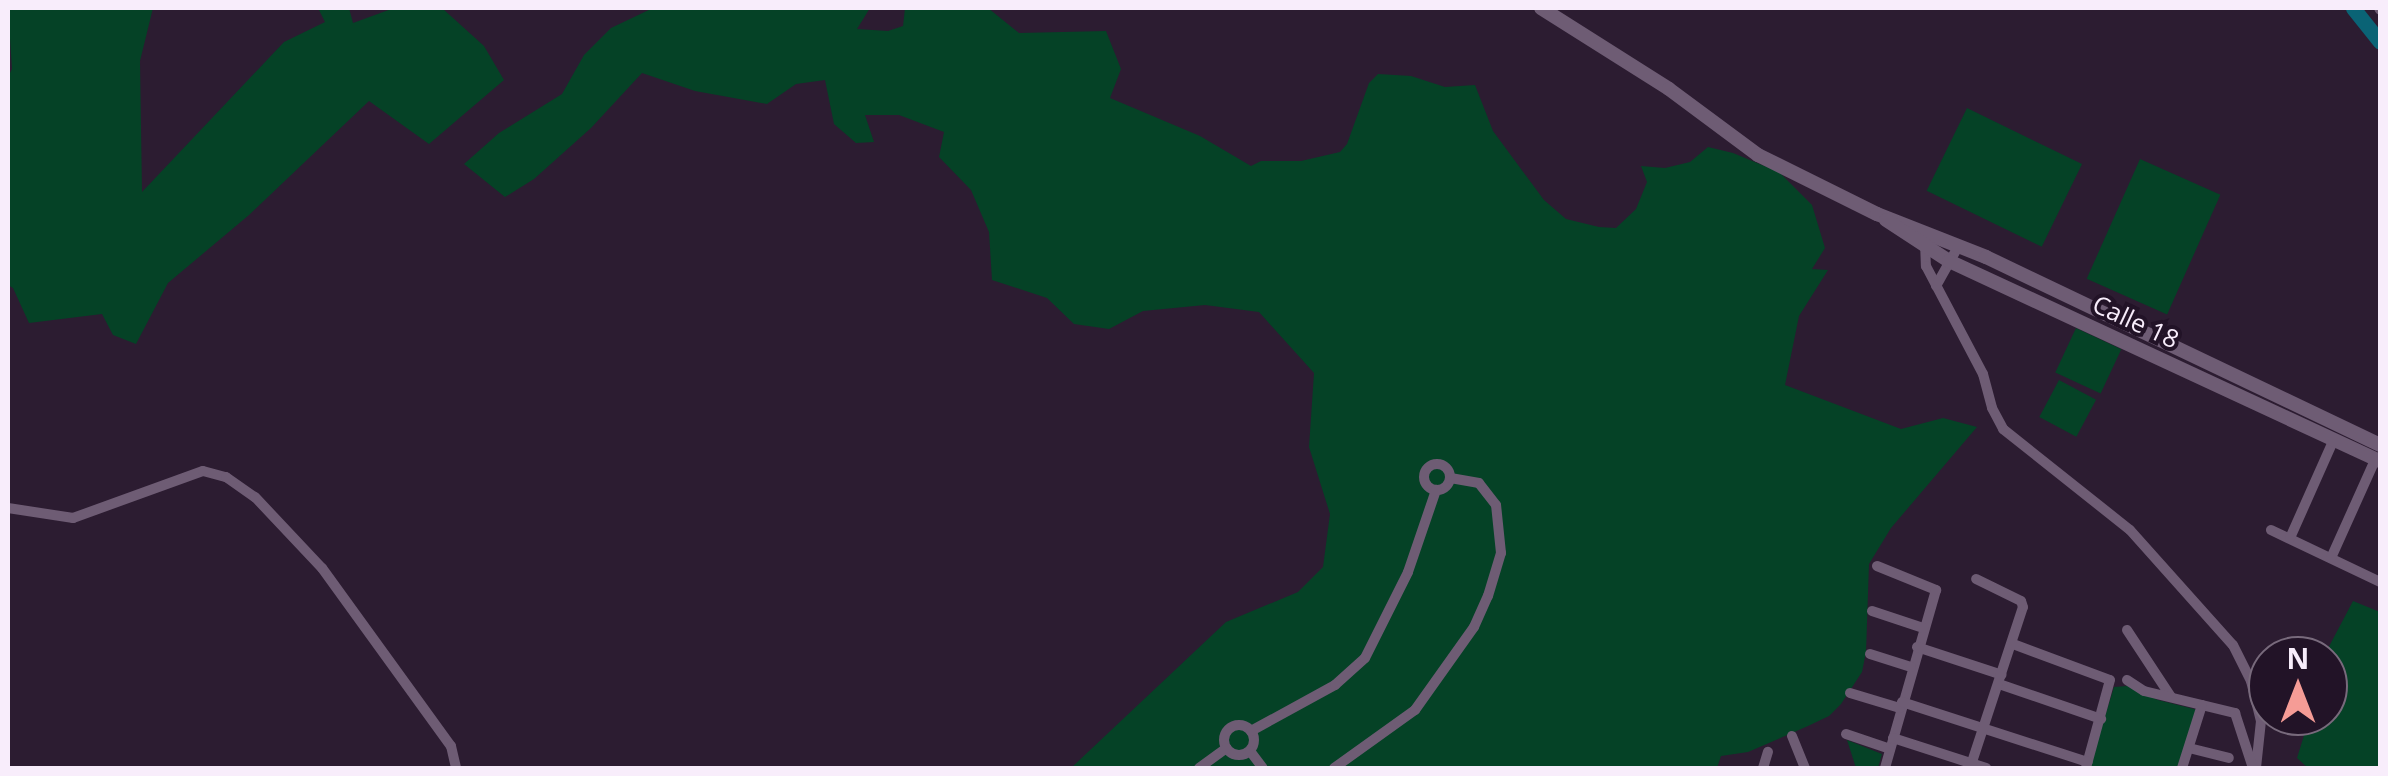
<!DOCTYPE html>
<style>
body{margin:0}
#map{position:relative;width:2388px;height:776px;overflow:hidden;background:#2c1c31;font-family:"Open Sans",sans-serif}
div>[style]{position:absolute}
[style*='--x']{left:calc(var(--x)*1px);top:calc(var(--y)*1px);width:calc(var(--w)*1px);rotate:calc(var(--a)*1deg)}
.green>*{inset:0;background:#054226;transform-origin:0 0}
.river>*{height:15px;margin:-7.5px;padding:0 7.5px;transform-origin:7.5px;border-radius:7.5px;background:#0a6375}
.minor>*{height:10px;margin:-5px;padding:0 5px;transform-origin:5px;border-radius:5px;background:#6e5c74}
.minor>.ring{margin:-5px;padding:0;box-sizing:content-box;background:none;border:10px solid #6e5c74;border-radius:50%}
.secondary>*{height:14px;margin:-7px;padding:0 7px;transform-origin:7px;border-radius:7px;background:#6e5c74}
span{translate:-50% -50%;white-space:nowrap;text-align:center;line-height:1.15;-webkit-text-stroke:8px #221327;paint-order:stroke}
.street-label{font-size:25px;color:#f8edfb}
.frame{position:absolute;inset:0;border:10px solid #f8edfb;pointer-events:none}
.north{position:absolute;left:2248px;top:636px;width:100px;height:100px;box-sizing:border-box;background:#221327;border:2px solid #786a7c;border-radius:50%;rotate:0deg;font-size:28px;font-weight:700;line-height:40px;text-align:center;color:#f8edfb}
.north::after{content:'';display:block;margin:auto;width:35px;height:45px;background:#f59c96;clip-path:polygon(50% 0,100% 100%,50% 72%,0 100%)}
</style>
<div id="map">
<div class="green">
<i style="clip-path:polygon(8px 8px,153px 8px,140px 61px,142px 192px,284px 42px,325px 22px,318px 8px,349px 8px,353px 23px,394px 8px,442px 8px,484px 46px,504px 80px,429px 144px,369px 101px,249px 215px,168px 283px,136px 344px,113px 335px,102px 314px,29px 323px,13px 288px,8px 285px,8px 77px,12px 69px)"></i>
<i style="clip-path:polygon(653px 8px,870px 8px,857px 29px,888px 31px,903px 26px,905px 8px,988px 8px,1019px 33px,1106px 31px,1121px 69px,1110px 98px,1200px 136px,1251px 166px,1261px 161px,1301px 161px,1340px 152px,1347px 144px,1369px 83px,1378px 74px,1411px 76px,1445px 87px,1475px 85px,1493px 131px,1544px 200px,1566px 219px,1599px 227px,1616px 228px,1636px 209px,1647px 182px,1641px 166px,1665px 168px,1690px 162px,1708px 147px,1733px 153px,1779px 172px,1812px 205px,1825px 248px,1812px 269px,1828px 270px,1799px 316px,1785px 385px,1901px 429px,1943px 418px,1977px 427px,1891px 528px,1869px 564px,1866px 652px,1862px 672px,1841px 704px,1829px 716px,1808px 726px,1748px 752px,1721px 756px,1717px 768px,1071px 768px,1226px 622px,1298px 592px,1323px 567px,1330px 514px,1309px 447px,1314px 373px,1259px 312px,1205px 305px,1143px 311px,1109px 329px,1074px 324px,1047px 298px,992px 280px,989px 232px,971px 190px,939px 157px,944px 132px,899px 115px,865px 115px,874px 142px,856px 143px,834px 124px,825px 80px,796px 84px,767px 104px,695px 91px,642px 73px,591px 128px,534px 179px,505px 197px,464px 164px,499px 133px,562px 94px,584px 55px,611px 28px)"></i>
<i style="left:1967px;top:108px;width:128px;height:92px;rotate:26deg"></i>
<i style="left:2140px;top:159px;width:88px;height:131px;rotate:24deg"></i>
<i style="left:2076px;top:328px;width:50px;height:49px;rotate:25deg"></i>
<i style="left:2059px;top:380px;width:42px;height:42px;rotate:28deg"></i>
<i style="clip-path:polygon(2353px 601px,2380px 612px,2380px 768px,2308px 768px,2297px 758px,2310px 716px,2328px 716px,2328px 656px,2324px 656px)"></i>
<i style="clip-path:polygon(2127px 686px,2158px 700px,2198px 710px,2177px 768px,2089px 768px,2114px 687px)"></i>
<i style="clip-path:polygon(1847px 740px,1882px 754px,1878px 768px,1856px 768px)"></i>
</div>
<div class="river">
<i style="--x:2353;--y:8;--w:43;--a:51.5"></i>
</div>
<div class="minor">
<i style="--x:2379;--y:8;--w:2;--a:63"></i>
<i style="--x:1925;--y:241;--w:25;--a:88"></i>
<i style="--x:1926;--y:266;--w:122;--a:62.2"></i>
<i style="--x:1983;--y:374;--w:35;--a:75"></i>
<i style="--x:1992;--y:408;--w:24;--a:62"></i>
<i style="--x:2003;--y:429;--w:162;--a:38.5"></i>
<i style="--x:2130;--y:530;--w:154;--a:48.2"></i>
<i style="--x:2233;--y:645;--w:40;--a:63.4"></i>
<i style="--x:2251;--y:681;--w:41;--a:76"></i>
<i style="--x:2261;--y:721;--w:47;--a:96.1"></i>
<i style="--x:1936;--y:286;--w:47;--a:-60.7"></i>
<i class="ring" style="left:1424px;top:464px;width:16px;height:16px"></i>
<i style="--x:8;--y:508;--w:66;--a:8.7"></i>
<i style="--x:73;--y:518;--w:138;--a:-19.9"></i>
<i style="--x:203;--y:471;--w:24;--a:15"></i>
<i style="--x:226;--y:477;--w:35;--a:35"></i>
<i style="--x:255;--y:497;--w:98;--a:46.7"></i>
<i style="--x:322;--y:568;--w:220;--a:54.1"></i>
<i style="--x:451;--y:746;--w:23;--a:77"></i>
<i style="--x:2271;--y:530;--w:121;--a:25.5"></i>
<i style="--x:2290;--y:538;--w:108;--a:-66"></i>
<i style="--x:2331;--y:558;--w:110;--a:-65.8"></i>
<i style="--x:1877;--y:566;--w:64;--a:22.1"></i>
<i style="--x:1936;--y:590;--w:185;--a:106"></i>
<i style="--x:1872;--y:611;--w:54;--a:18.4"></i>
<i style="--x:2127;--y:630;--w:80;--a:56.7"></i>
<i style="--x:2013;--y:644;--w:103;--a:20.4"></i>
<i style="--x:2110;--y:680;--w:91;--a:105.3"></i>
<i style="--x:1917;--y:647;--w:89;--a:18.2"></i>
<i style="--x:1870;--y:654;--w:43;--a:17.6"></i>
<i style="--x:2127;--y:680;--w:20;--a:33"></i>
<i style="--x:2144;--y:691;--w:94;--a:13.6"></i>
<i style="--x:2235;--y:713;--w:58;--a:71.9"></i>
<i style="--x:1999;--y:684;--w:108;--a:18.9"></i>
<i style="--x:1850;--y:693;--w:52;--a:16.7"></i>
<i style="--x:1902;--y:702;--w:195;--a:17.9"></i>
<i class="ring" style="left:1224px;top:725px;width:20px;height:20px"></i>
<i style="--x:1251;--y:731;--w:96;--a:-28.7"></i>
<i style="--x:1335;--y:685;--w:40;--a:-42"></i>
<i style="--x:1365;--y:658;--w:96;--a:-63.4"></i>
<i style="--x:1408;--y:572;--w:87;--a:-71.1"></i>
<i style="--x:1846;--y:734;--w:46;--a:18.8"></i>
<i style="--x:1792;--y:736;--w:35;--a:68"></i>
<i style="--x:1893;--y:738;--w:98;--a:17.9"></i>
<i style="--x:2189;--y:748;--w:41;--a:14"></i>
<i style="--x:1250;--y:751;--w:21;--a:53"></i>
<i style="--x:1199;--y:768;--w:34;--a:-36"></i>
<i style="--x:1334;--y:768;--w:100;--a:-35.6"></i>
<i style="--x:1415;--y:710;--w:102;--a:-54.6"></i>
<i style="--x:1474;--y:627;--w:34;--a:-66"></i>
<i style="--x:1488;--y:596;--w:45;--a:-73.2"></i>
<i style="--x:1501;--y:553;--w:48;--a:-95.9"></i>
<i style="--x:1496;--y:505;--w:28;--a:-128"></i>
<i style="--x:1479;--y:483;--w:29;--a:-170"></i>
<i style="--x:1763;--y:768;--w:17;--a:-73"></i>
<i style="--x:1970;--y:768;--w:169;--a:-71.8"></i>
<i style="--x:2023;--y:607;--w:6;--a:-108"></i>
<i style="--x:2021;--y:601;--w:50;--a:-153.9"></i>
<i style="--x:2182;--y:768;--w:66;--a:-72.4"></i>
</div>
<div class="secondary">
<i style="--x:1541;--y:8;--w:151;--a:32.3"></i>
<i style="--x:1669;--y:89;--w:111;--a:36.6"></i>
<i style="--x:1758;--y:155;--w:133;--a:26.4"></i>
<i style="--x:1877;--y:214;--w:117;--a:21.5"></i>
<i style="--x:1986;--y:257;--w:437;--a:25.5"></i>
<i style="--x:1886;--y:220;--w:75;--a:33.1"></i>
<i style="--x:1949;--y:261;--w:475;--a:24.9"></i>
</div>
<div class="street-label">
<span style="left:2136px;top:321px;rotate:25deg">Calle 18</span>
</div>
<div class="frame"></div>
<div class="north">N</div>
</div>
